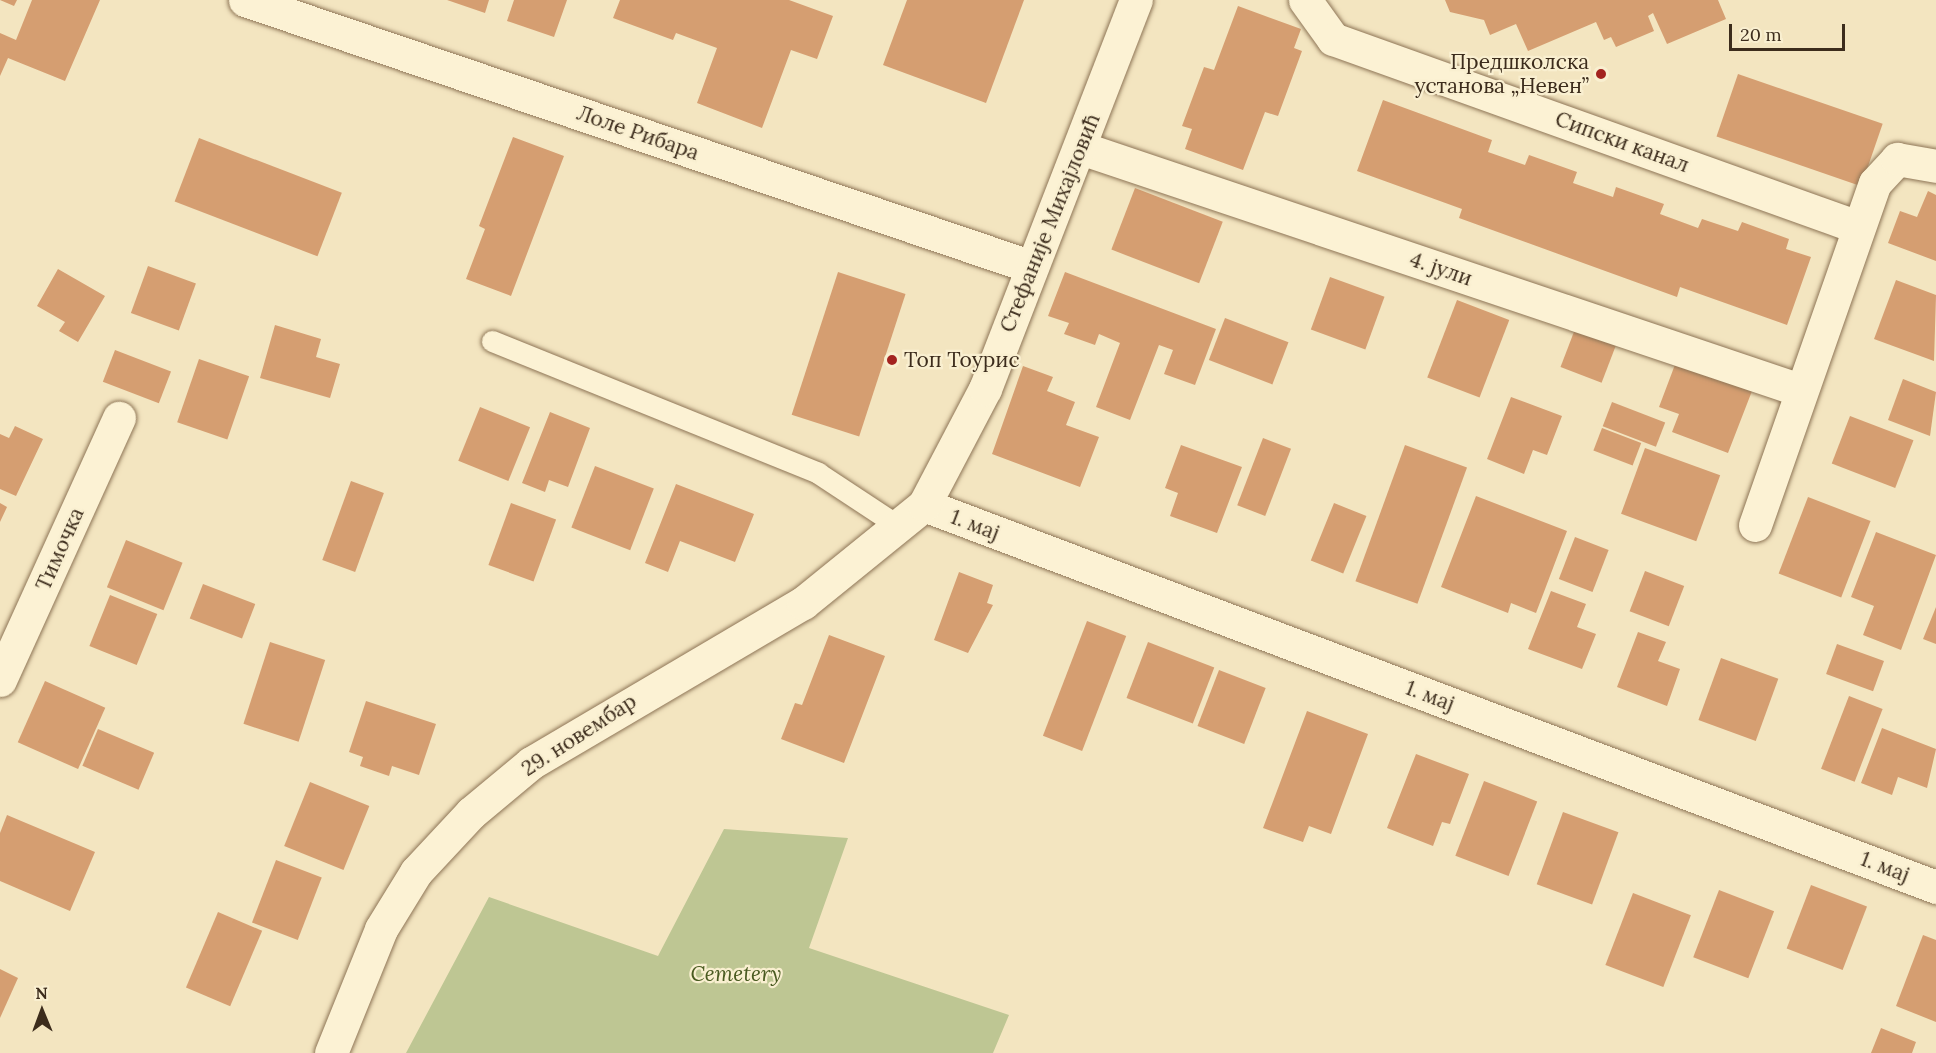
<!DOCTYPE html>
<meta charset="utf-8">
<style>
body{margin:0}
#map{position:relative;width:1936px;height:1053px;overflow:hidden;background:#f3e5c0;font-family:Lora,serif}
div>[style]{position:absolute}
[style*='--x']{left:calc(var(--x)*1px);top:calc(var(--y)*1px);width:calc(var(--w)*1px);rotate:calc(var(--a)*1deg)}
.cemetery>*{inset:0;background:#bec693}
.building>*{inset:0;background:#d59e71;transform-origin:0 0}
.roads{filter:drop-shadow(0 0 2px #8e7556) drop-shadow(0 0 2px #8e7556)}
.lane>*{height:21px;margin:-10.5px;padding:0 10.5px;transform-origin:10.5px;border-radius:10.5px;background:#fcf2d4}
.street>*{height:33px;margin:-16.5px;padding:0 16.5px;transform-origin:16.5px;border-radius:16.5px;background:#fcf2d4}
.secondary>*{height:33px;margin:-16.5px;padding:0 16.5px;transform-origin:16.5px;border-radius:16.5px;background:#fcf2d4}
.dots>*{width:16px;height:16px;translate:-50% -50%;box-sizing:border-box;border:3px solid #f9efd0;border-radius:50%}
span{translate:-50% -50%;white-space:nowrap;text-align:center;line-height:1.15;-webkit-text-stroke:4.5px #f9efd0;paint-order:stroke}
.poi-label{font-size:21px;color:#3c2c1c}
.right{translate:-100% -50%;text-align:right}
.left{translate:0 -50%;text-align:left}
.street-label{font-size:21px;color:#3c2c1c}
.park-label{font-size:21px;color:#495a20;font-style:italic}
.north{position:absolute;left:12px;top:981px;width:60px;height:60px;-webkit-text-stroke:4px #f9efd0;paint-order:stroke;rotate:359deg;font-size:16px;font-weight:700;line-height:24px;text-align:center;color:#3c2c1c}
.north::after{content:'';display:block;margin:auto;width:21px;height:27px;background:#3c2c1c;clip-path:polygon(50% 0,100% 100%,50% 72%,0 100%)}
.scale{position:absolute;left:1729px;top:24px;width:116px;height:27px;box-sizing:border-box;border:3px solid #3c2c1c;border-top:0;padding-left:8px;font-size:18px;line-height:21px;white-space:nowrap;color:#3c2c1c;-webkit-text-stroke:4px #f9efd0;paint-order:stroke}
</style>
<div id="map">
<div class="cemetery">
<i style="clip-path:polygon(724px 829px,848px 838px,809px 948px,1009px 1015px,993px 1053px,406px 1053px,489px 897px,658px 956px)"></i>
</div>
<div class="building">
<i style="clip-path:polygon(0 0,17px 0,14px 6px)"></i>
<i style="clip-path:polygon(32px 0,100px 0,65px 81px,8px 58px,0 76px,0 33px,16px 40px)"></i>
<i style="clip-path:polygon(447px 0,489px 0,485px 13px)"></i>
<i style="clip-path:polygon(514px 0,567px 0,554px 37px,507px 21px)"></i>
<i style="clip-path:polygon(620px 0,789px 0,833px 16px,817px 59px,791px 50px,762px 128px,697px 103px,717px 48px,676px 33px,673px 40px,613px 18px)"></i>
<i style="clip-path:polygon(907px 0,1024px 0,986px 103px,883px 65px)"></i>
<i style="clip-path:polygon(1445px 0,1718px 0,1726px 19px,1667px 44px,1653px 13px,1648px 16px,1654px 31px,1616px 47px,1611px 37px,1604px 40px,1596px 22px,1528px 51px,1516px 24px,1490px 35px,1484px 20px,1450px 12px)"></i>
<i style="clip-path:polygon(1238px 6px,1301px 29px,1294px 48px,1302px 51px,1278px 116px,1265px 112px,1243px 170px,1185px 149px,1192px 129px,1182px 126px,1204px 67px,1214px 70px)"></i>
<i style="left:1738px;top:74px;width:153px;height:66px;rotate:19deg"></i>
<i style="clip-path:polygon(1383px 100px,1492px 140px,1488px 152px,1525px 165px,1529px 155px,1577px 172px,1573px 183px,1613px 197px,1616px 187px,1664px 204px,1660px 214px,1698px 228px,1702px 219px,1738px 231px,1742px 222px,1789px 239px,1786px 249px,1811px 257px,1787px 325px,1680px 287px,1677px 297px,1459px 218px,1462px 209px,1357px 171px)"></i>
<i style="clip-path:polygon(513px 137px,564px 156px,511px 296px,466px 279px,485px 229px,479px 226px)"></i>
<i style="left:199px;top:138px;width:153px;height:68px;rotate:21deg"></i>
<i style="left:1135px;top:188px;width:94px;height:66px;rotate:21deg"></i>
<i style="clip-path:polygon(1928px 191px,1936px 195px,1936px 261px,1888px 243px,1900px 211px,1917px 217px)"></i>
<i style="left:148px;top:266px;width:51px;height:50px;rotate:20deg"></i>
<i style="clip-path:polygon(58px 269px,105px 296px,78px 342px,59px 331px,65px 322px,37px 306px)"></i>
<i style="left:838px;top:272px;width:71px;height:150px;rotate:18deg"></i>
<i style="clip-path:polygon(1065px 272px,1216px 329px,1195px 385px,1164px 374px,1173px 350px,1159px 345px,1130px 420px,1096px 407px,1120px 343px,1099px 334px,1095px 345px,1064px 334px,1069px 323px,1048px 316px)"></i>
<i style="left:1330px;top:277px;width:58px;height:56px;rotate:20deg"></i>
<i style="clip-path:polygon(1896px 280px,1936px 295px,1934px 361px,1874px 339px)"></i>
<i style="left:1457px;top:300px;width:56px;height:83px;rotate:21deg"></i>
<i style="left:1225px;top:318px;width:68px;height:45px;rotate:21deg"></i>
<i style="left:1577px;top:324px;width:44px;height:46px;rotate:21deg"></i>
<i style="clip-path:polygon(275px 325px,321px 339px,316px 357px,340px 364px,330px 398px,260px 378px)"></i>
<i style="left:115px;top:350px;width:60px;height:34px;rotate:21deg"></i>
<i style="left:199px;top:359px;width:53px;height:67px;rotate:19deg"></i>
<i style="clip-path:polygon(1676px 362px,1752px 391px,1728px 453px,1672px 432px,1679px 414px,1659px 407px)"></i>
<i style="clip-path:polygon(1023px 366px,1053px 377px,1047px 391px,1075px 402px,1066px 425px,1099px 437px,1080px 487px,992px 454px)"></i>
<i style="clip-path:polygon(1903px 379px,1936px 392px,1930px 436px,1888px 420px)"></i>
<i style="clip-path:polygon(1511px 397px,1562px 416px,1547px 455px,1533px 450px,1524px 474px,1487px 459px)"></i>
<i style="left:1612px;top:402px;width:57px;height:26px;rotate:21deg"></i>
<i style="left:480px;top:407px;width:54px;height:58px;rotate:22deg"></i>
<i style="clip-path:polygon(550px 412px,590px 428px,568px 487px,549px 480px,545px 492px,522px 483px)"></i>
<i style="left:1850px;top:416px;width:68px;height:51px;rotate:21deg"></i>
<i style="clip-path:polygon(15px 426px,43px 439px,16px 496px,0 489px,0 434px,9px 438px)"></i>
<i style="left:1602px;top:428px;width:42px;height:24px;rotate:21deg"></i>
<i style="left:1263px;top:438px;width:30px;height:72px;rotate:21deg"></i>
<i style="clip-path:polygon(1181px 445px,1242px 467px,1217px 533px,1170px 516px,1178px 493px,1165px 488px)"></i>
<i style="left:1405px;top:445px;width:66px;height:145px;rotate:20deg"></i>
<i style="left:1645px;top:448px;width:80px;height:70px;rotate:20deg"></i>
<i style="left:595px;top:466px;width:63px;height:66px;rotate:21deg"></i>
<i style="left:351px;top:481px;width:35px;height:84px;rotate:20deg"></i>
<i style="clip-path:polygon(676px 484px,754px 514px,735px 562px,680px 541px,668px 572px,645px 563px)"></i>
<i style="clip-path:polygon(1476px 496px,1567px 531px,1536px 613px,1511px 603px,1508px 613px,1441px 587px)"></i>
<i style="left:1808px;top:497px;width:67px;height:82px;rotate:21deg"></i>
<i style="clip-path:polygon(0 503px,7px 507px,0 522px)"></i>
<i style="left:511px;top:503px;width:48px;height:66px;rotate:20deg"></i>
<i style="left:1334px;top:503px;width:35px;height:62px;rotate:22deg"></i>
<i style="clip-path:polygon(1876px 532px,1936px 555px,1901px 650px,1863px 635px,1874px 606px,1851px 597px)"></i>
<i style="left:1575px;top:537px;width:36px;height:45px;rotate:21deg"></i>
<i style="left:126px;top:540px;width:61px;height:51px;rotate:22deg"></i>
<i style="left:1645px;top:571px;width:42px;height:43px;rotate:21deg"></i>
<i style="clip-path:polygon(959px 572px,993px 585px,987px 603px,993px 605px,968px 653px,934px 640px)"></i>
<i style="left:203px;top:584px;width:56px;height:37px;rotate:21deg"></i>
<i style="clip-path:polygon(1551px 591px,1586px 604px,1577px 627px,1596px 634px,1582px 669px,1528px 649px)"></i>
<i style="left:110px;top:595px;width:51px;height:55px;rotate:22deg"></i>
<i style="clip-path:polygon(1936px 607px,1936px 644px,1923px 639px)"></i>
<i style="left:1087px;top:621px;width:42px;height:123px;rotate:21deg"></i>
<i style="clip-path:polygon(1638px 632px,1666px 642px,1658px 661px,1680px 669px,1667px 706px,1617px 687px)"></i>
<i style="clip-path:polygon(829px 635px,885px 656px,844px 763px,781px 739px,795px 703px,802px 705px)"></i>
<i style="left:270px;top:642px;width:58px;height:86px;rotate:18deg"></i>
<i style="left:1148px;top:642px;width:71px;height:60px;rotate:21deg"></i>
<i style="left:1837px;top:644px;width:50px;height:32px;rotate:20deg"></i>
<i style="left:1721px;top:658px;width:61px;height:66px;rotate:20deg"></i>
<i style="left:1219px;top:670px;width:50px;height:60px;rotate:21deg"></i>
<i style="left:45px;top:681px;width:66px;height:67px;rotate:24deg"></i>
<i style="left:1849px;top:696px;width:36px;height:78px;rotate:21deg"></i>
<i style="clip-path:polygon(366px 701px,436px 724px,419px 775px,392px 766px,389px 776px,360px 766px,363px 757px,349px 752px)"></i>
<i style="clip-path:polygon(1307px 711px,1368px 734px,1331px 834px,1309px 826px,1303px 842px,1263px 828px)"></i>
<i style="clip-path:polygon(1882px 728px,1936px 749px,1927px 788px,1898px 777px,1892px 795px,1861px 783px)"></i>
<i style="left:98px;top:729px;width:61px;height:40px;rotate:23deg"></i>
<i style="clip-path:polygon(1416px 754px,1469px 774px,1450px 824px,1442px 822px,1433px 846px,1387px 828px)"></i>
<i style="left:1484px;top:781px;width:57px;height:80px;rotate:21deg"></i>
<i style="left:310px;top:782px;width:64px;height:69px;rotate:22deg"></i>
<i style="left:1563px;top:812px;width:59px;height:77px;rotate:20deg"></i>
<i style="clip-path:polygon(7px 815px,95px 852px,70px 911px,0 881px,0 833px)"></i>
<i style="left:276px;top:860px;width:49px;height:67px;rotate:21deg"></i>
<i style="left:1811px;top:885px;width:60px;height:68px;rotate:21deg"></i>
<i style="left:1719px;top:890px;width:59px;height:72px;rotate:21deg"></i>
<i style="left:1633px;top:893px;width:62px;height:77px;rotate:21deg"></i>
<i style="left:218px;top:912px;width:48px;height:82px;rotate:23deg"></i>
<i style="clip-path:polygon(1923px 935px,1936px 940px,1936px 1022px,1896px 1006px)"></i>
<i style="clip-path:polygon(0 969px,18px 978px,0 1018px)"></i>
<i style="clip-path:polygon(1881px 1028px,1916px 1042px,1912px 1053px,1871px 1053px)"></i>
</div>
<div class="roads">
<div class="lane">
<i style="--x:492;--y:341;--w:352;--a:22"></i>
<i style="--x:818;--y:473;--w:98;--a:33.4"></i>
</div>
<div class="street">
<i style="--x:245;--y:0;--w:831;--a:18.74"></i>
<i style="--x:1305;--y:0;--w:48;--a:54.3"></i>
<i style="--x:1333;--y:39;--w:554;--a:19.71"></i>
<i style="--x:1081;--y:148;--w:759;--a:18.6"></i>
<i style="--x:924;--y:505;--w:1082;--a:20.68"></i>
<i style="--x:1755;--y:525;--w:362;--a:-70.7"></i>
<i style="--x:1875;--y:183;--w:33;--a:-47"></i>
<i style="--x:1897;--y:159;--w:40;--a:10"></i>
<i style="--x:0;--y:680;--w:288;--a:-65.6"></i>
</div>
<div class="secondary">
<i style="--x:331;--y:1053;--w:134;--a:-68"></i>
<i style="--x:381;--y:929;--w:67;--a:-58.4"></i>
<i style="--x:416;--y:872;--w:81;--a:-47"></i>
<i style="--x:471;--y:813;--w:78;--a:-39.8"></i>
<i style="--x:531;--y:763;--w:316;--a:-30.5"></i>
<i style="--x:803;--y:603;--w:156;--a:-39"></i>
<i style="--x:924;--y:505;--w:131;--a:-62.3"></i>
<i style="--x:985;--y:389;--w:417;--a:-68.8"></i>
</div>
</div>
<div class="dots">
<i style="left:1601px;top:74px;background:#a3231f"></i>
<i style="left:892px;top:360px;background:#a3231f"></i>
</div>
<div class="poi-label">
<span class="right" style="left:1589px;top:74px">Предшколска<br>установа „Невен”</span>
<span class="left" style="left:904px;top:360px">Топ Тоурис</span>
</div>
<div class="street-label">
<span style="left:638px;top:133px;rotate:19deg">Лоле Рибара</span>
<span style="left:1622px;top:142px;rotate:20deg">Сипски канал</span>
<span style="left:1050px;top:223px;rotate:-68deg">Стефаније Михајловић</span>
<span style="left:1441px;top:269px;rotate:19deg">4. јули</span>
<span style="left:975px;top:525px;rotate:21deg">1. мај</span>
<span style="left:60px;top:549px;rotate:-66deg">Тимочка</span>
<span style="left:1430px;top:696px;rotate:21deg">1. мај</span>
<span style="left:579px;top:735px;rotate:-33deg">29. новембар</span>
<span style="left:1885px;top:867px;rotate:21deg">1. мај</span>
</div>
<div class="park-label">
<span style="left:736px;top:974px">Cemetery</span>
</div>
<div class="north">N</div>
<div class="scale">20 m</div>
</div>
